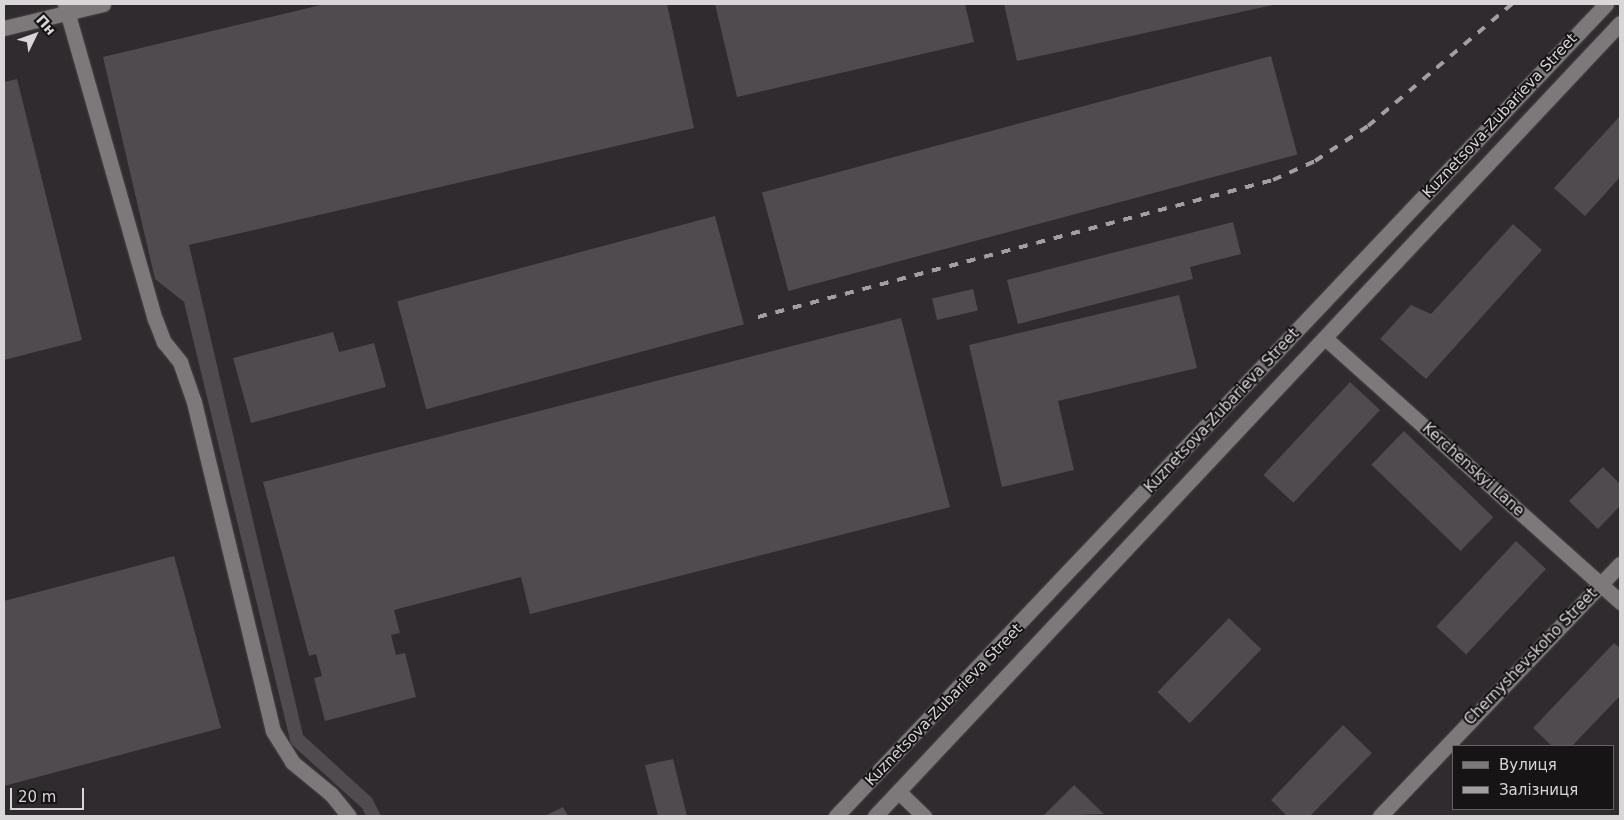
<!DOCTYPE html>
<meta charset="utf-8">
<style>
body{margin:0}
#map{position:relative;width:1624px;height:820px;overflow:hidden;background:#2f2b2e;font-family:"DejaVu Sans",sans-serif}
div>[style]{position:absolute}
[style*='--x']{left:calc(var(--x)*1px);top:calc(var(--y)*1px);width:calc(var(--w)*1px);rotate:calc(var(--a)*1deg)}
.building>*{inset:0;background:#4f4b4e;transform-origin:0 0}
.roads{filter:drop-shadow(0 0 1px #494648) drop-shadow(0 0 1px #494648)}
.service>*{height:15px;margin:-7.5px;padding:0 7.5px;transform-origin:7.5px;border-radius:7.5px;background:#7d797b}
.minor>*{height:15px;margin:-7.5px;padding:0 7.5px;transform-origin:7.5px;border-radius:7.5px;background:#7d797b}
.secondary>*{height:15px;margin:-7.5px;padding:0 7.5px;transform-origin:7.5px;border-radius:7.5px;background:#7d797b}
.rail>*{height:4px;margin-top:-2px;transform-origin:0;background:repeating-linear-gradient(90deg,#a29fa1 0 9px,transparent 0 18px)}
span{translate:-50% -50%;white-space:nowrap;text-align:center;line-height:1.15;-webkit-text-stroke:4px #161415;paint-order:stroke}
.street-label{font-size:15px;color:#d8d6d7}
.frame{position:absolute;inset:0;border:5px solid #d8d6d7;pointer-events:none}
.legend{position:absolute;left:1452px;top:745px;width:162px;height:65px;box-sizing:border-box;background:#161415;border:1px solid #646263;margin:0;padding:6px 9px;list-style:none;font-size:15px;color:#d8d6d7}
.legend li{display:flex;align-items:center;gap:10px;height:25px}
.legend b{width:25px;border:1px solid #646263}
.north{position:absolute;left:10px;top:10px;width:50px;height:50px;-webkit-text-stroke:4px #161415;paint-order:stroke;rotate:48deg;font-size:14px;font-weight:700;line-height:20px;text-align:center;color:#d8d6d7}
.north::after{content:'';display:block;margin:auto;width:18px;height:22px;background:#d8d6d7;clip-path:polygon(50% 0,100% 100%,50% 72%,0 100%)}
.scale{position:absolute;left:10px;top:788px;width:74px;height:22px;box-sizing:border-box;border:2px solid #d8d6d7;border-top:0;padding-left:6px;font-size:15px;line-height:18px;white-space:nowrap;color:#d8d6d7;-webkit-text-stroke:4px #161415;paint-order:stroke}
</style>
<div id="map">
<div class="building">
<i style="clip-path:polygon(325px 4px,667px 4px,694px 128px,189px 245px,303px 735px,372px 798px,381px 816px,366px 816px,362px 808px,291px 744px,184px 302px,155px 279px,103px 57px)"></i>
<i style="clip-path:polygon(715px 4px,965px 4px,974px 42px,737px 97px)"></i>
<i style="clip-path:polygon(1004px 4px,1273px 4px,1273px 5px,1017px 61px)"></i>
<i style="left:1271px;top:56px;width:102px;height:527px;rotate:75deg"></i>
<i style="clip-path:polygon(17px 79px,82px 340px,4px 360px,4px 82px)"></i>
<i style="clip-path:polygon(1620px 116px,1620px 177px,1585px 216px,1554px 188px)"></i>
<i style="left:715px;top:216px;width:112px;height:329px;rotate:75deg"></i>
<i style="clip-path:polygon(1233px 222px,1241px 254px,1190px 267px,1193px 279px,1018px 324px,1007px 280px)"></i>
<i style="clip-path:polygon(1513px 224px,1542px 250px,1426px 379px,1380px 339px,1411px 305px,1431px 314px)"></i>
<i style="left:973px;top:289px;width:22px;height:42px;rotate:77deg"></i>
<i style="clip-path:polygon(1179px 295px,1197px 368px,1058px 401px,1074px 470px,1002px 487px,969px 345px)"></i>
<i style="clip-path:polygon(901px 318px,950px 507px,530px 614px,521px 577px,394px 610px,400px 633px,391px 635px,396px 655px,405px 653px,416px 697px,325px 721px,314px 678px,322px 676px,316px 654px,309px 656px,263px 482px)"></i>
<i style="clip-path:polygon(333px 332px,339px 352px,374px 343px,386px 387px,251px 423px,233px 358px)"></i>
<i style="left:1350px;top:382px;width:41px;height:127px;rotate:43deg"></i>
<i style="left:1404px;top:431px;width:124px;height:47px;rotate:44deg"></i>
<i style="clip-path:polygon(1603px 467px,1620px 484px,1620px 506px,1598px 529px,1569px 501px)"></i>
<i style="left:1516px;top:541px;width:41px;height:117px;rotate:43deg"></i>
<i style="clip-path:polygon(174px 556px,221px 728px,4px 786px,4px 601px)"></i>
<i style="left:1229px;top:618px;width:45px;height:103px;rotate:44deg"></i>
<i style="clip-path:polygon(1614px 643px,1620px 648px,1620px 696px,1572px 746px,1552px 746px,1533px 728px)"></i>
<i style="clip-path:polygon(1343px 725px,1372px 753px,1310px 816px,1287px 816px,1271px 800px)"></i>
<i style="clip-path:polygon(673px 759px,687px 816px,658px 816px,645px 765px)"></i>
<i style="clip-path:polygon(1074px 785px,1104px 814px,1043px 816px)"></i>
<i style="clip-path:polygon(563px 807px,568px 816px,545px 816px)"></i>
</div>
<div class="roads">
<div class="service">
<i style="--x:65;--y:4;--w:328;--a:74.1"></i>
<i style="--x:155;--y:319;--w:25;--a:69"></i>
<i style="--x:164;--y:342;--w:26;--a:51"></i>
<i style="--x:180;--y:362;--w:42;--a:70.7"></i>
<i style="--x:194;--y:402;--w:338;--a:76.5"></i>
<i style="--x:273;--y:731;--w:36;--a:58"></i>
<i style="--x:292;--y:762;--w:50;--a:39.4"></i>
<i style="--x:331;--y:794;--w:28;--a:51"></i>
<i style="--x:4;--y:28;--w:102;--a:-13.6"></i>
</div>
<div class="minor">
<i style="--x:1325;--y:338;--w:396;--a:41.8"></i>
<i style="--x:899;--y:792;--w:35;--a:44"></i>
<i style="--x:1380;--y:816;--w:348;--a:-46.4"></i>
</div>
<div class="secondary">
<i style="--x:836;--y:816;--w:1119;--a:-46.52"></i>
<i style="--x:875;--y:816;--w:1088;--a:-46.79"></i>
</div>
</div>
<div class="rail">
<i style="--x:758;--y:317;--w:533;--a:-14.9"></i>
<i style="--x:1273;--y:180;--w:46;--a:-24.3"></i>
<i style="--x:1315;--y:161;--w:64;--a:-33.4"></i>
<i style="--x:1368;--y:126;--w:189;--a:-40.3"></i>
</div>
<div class="street-label">
<span style="left:1500px;top:116px;rotate:-47deg">Kuznetsova-Zubarieva Street</span>
<span style="left:1222px;top:411px;rotate:-47deg">Kuznetsova-Zubarieva Street</span>
<span style="left:1473px;top:470px;rotate:42deg">Kerchenskyi Lane</span>
<span style="left:1531px;top:657px;rotate:-46deg">Chernyshevskoho Street</span>
<span style="left:944px;top:705px;rotate:-46deg">Kuznetsova-Zubarieva Street</span>
</div>
<div class="frame"></div>
<ul class="legend">
<li><b style="height:6px;background:#7d797b"></b>Вулиця</li>
<li><b style="height:6px;background:#a29fa1"></b>Залізниця</li>
</ul>
<div class="north">Пн</div>
<div class="scale">20 m</div>
</div>
